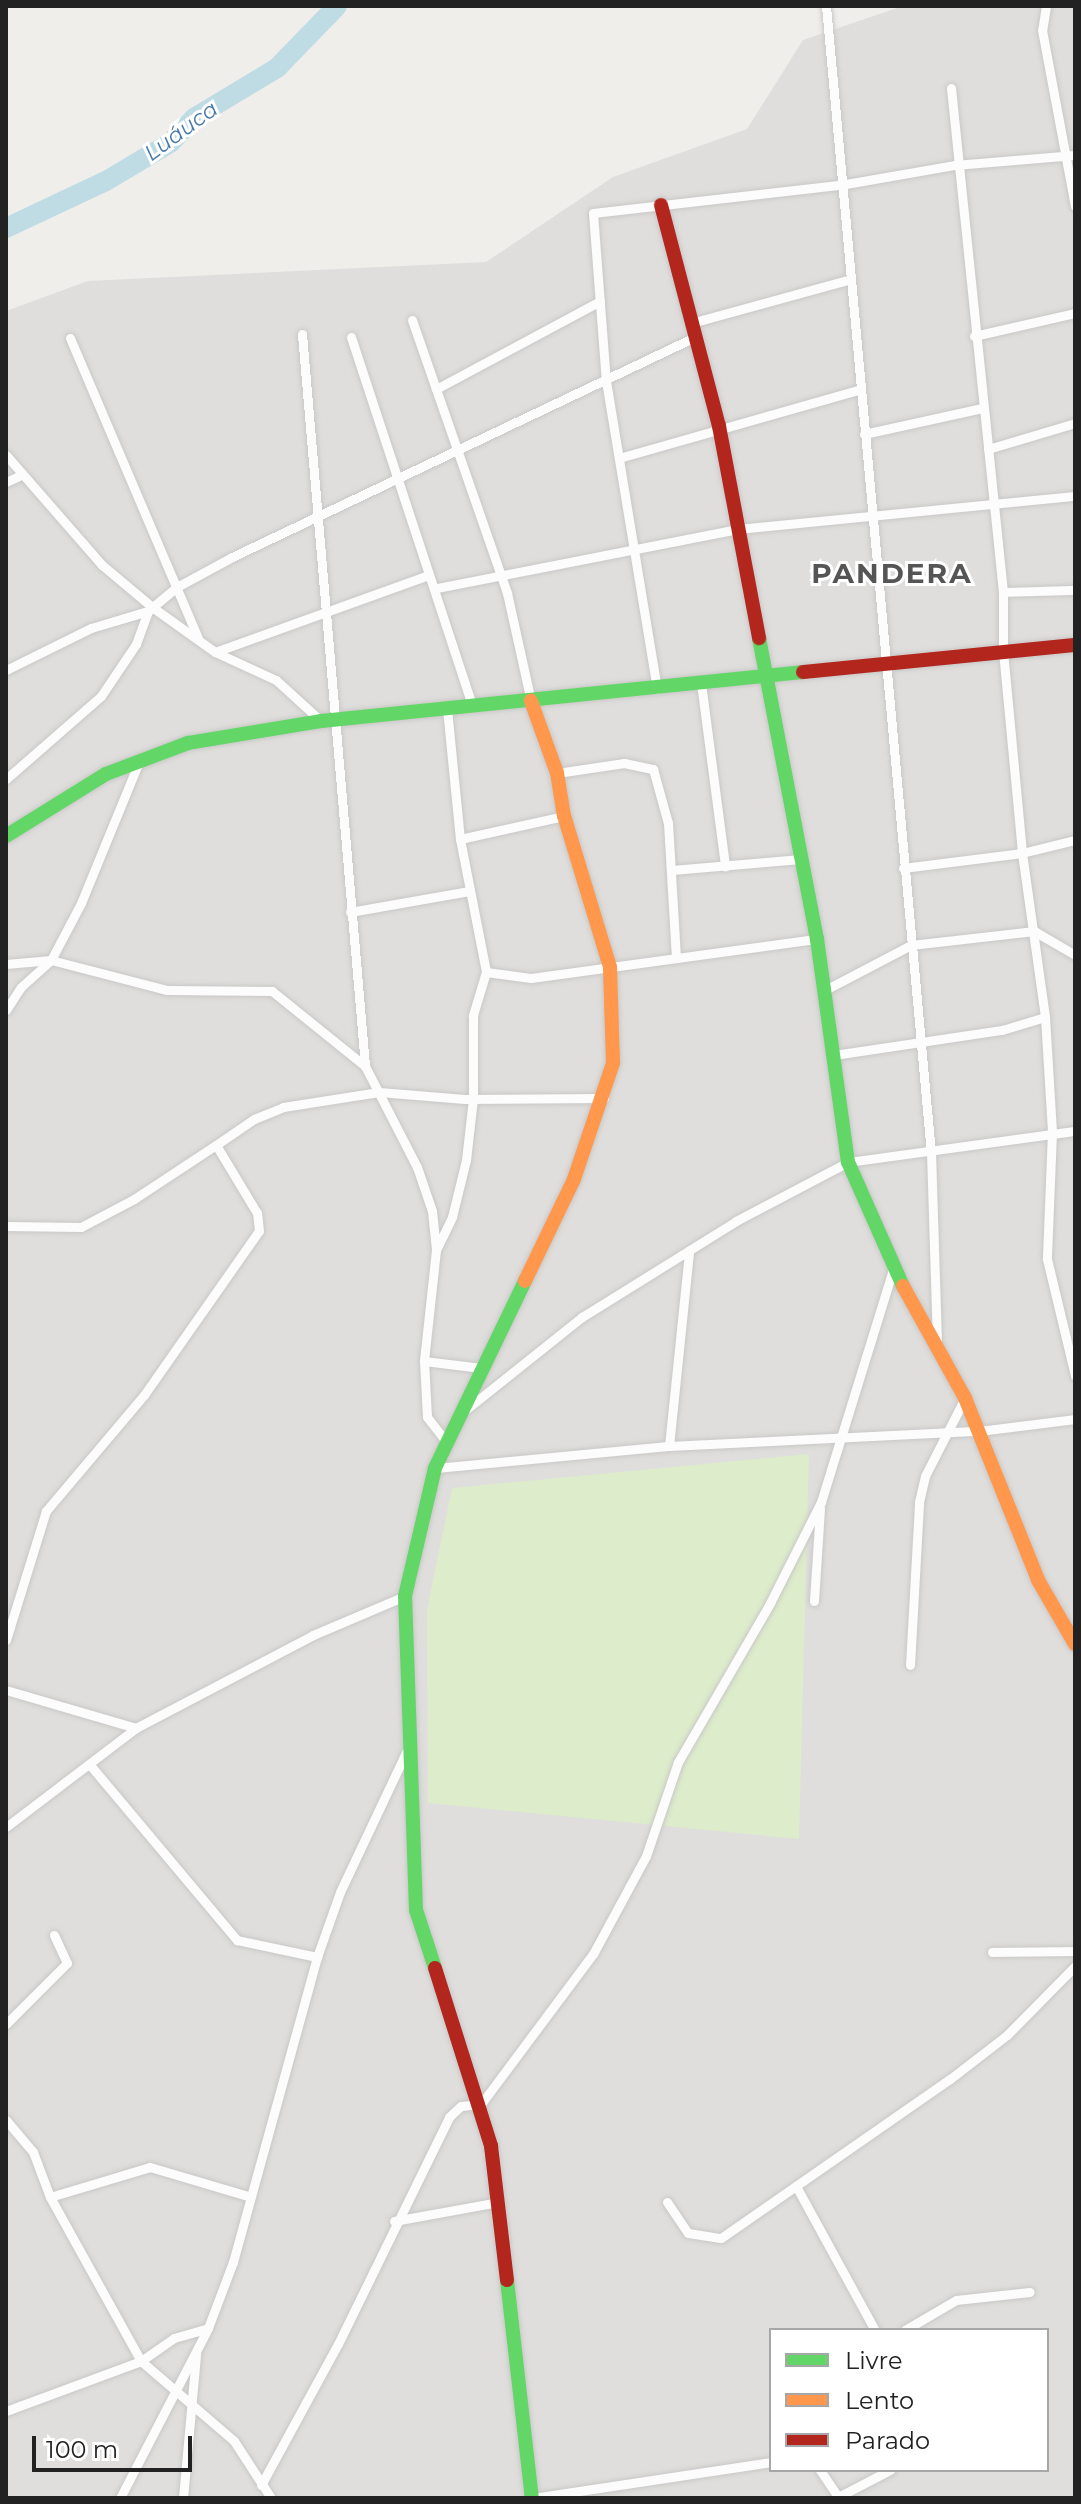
<!DOCTYPE html>
<meta charset="utf-8">
<style>
body{margin:0}
#map{position:relative;width:1081px;height:2504px;overflow:hidden;background:#f0eeeb;font-family:Montserrat,sans-serif}
div>[style]{position:absolute}
[style*='--x']{left:calc(var(--x)*1px);top:calc(var(--y)*1px);width:calc(var(--w)*1px);rotate:calc(var(--a)*1deg)}
.residential>*{inset:0;background:#dfdedc}
.grass>*{inset:0;background:#ddeccb}
.river>*{height:20px;margin:-10px;padding:0 10px;transform-origin:10px;border-radius:10px;background:#bfdbe3}
.roads{filter:drop-shadow(0 0 2px #c9c8c7) drop-shadow(0 0 2px #c9c8c7)}
.street>*{height:9px;margin:-4.5px;padding:0 4.5px;transform-origin:4.5px;border-radius:4.5px;background:#fdfcfc}
.fast>*{height:14px;margin:-7px;padding:0 7px;transform-origin:7px;border-radius:7px;background:#63d668}
.slow>*{height:14px;margin:-7px;padding:0 7px;transform-origin:7px;border-radius:7px;background:#ff974d}
.jam>*{height:14px;margin:-7px;padding:0 7px;transform-origin:7px;border-radius:7px;background:#b3261e}
span{translate:-50% -50%;white-space:nowrap;text-align:center;line-height:1.15;-webkit-text-stroke:6px #fff;paint-order:stroke}
.water-label{font-size:22px;color:#4a7aab;font-style:italic}
.district-label{font-size:28px;color:#555;font-weight:700;letter-spacing:2px}
.frame{position:absolute;inset:0;border:8px solid #222;pointer-events:none}
.legend{position:absolute;left:769px;top:2328px;width:280px;height:144px;box-sizing:border-box;background:#fff;border:2px solid #a7a7a7;margin:0;padding:10px 14px;list-style:none;font-size:24px;color:#222}
.legend li{display:flex;align-items:center;gap:16px;height:40px}
.legend b{width:40px;border:2px solid #a7a7a7}
.scale{position:absolute;left:32px;top:2436px;width:160px;height:36px;box-sizing:border-box;border:4px solid #222;border-top:0;padding-left:10px;font-size:24px;line-height:28px;white-space:nowrap;color:#222;-webkit-text-stroke:6px #fff;paint-order:stroke}
</style>
<div id="map">
<div class="residential">
<i style="clip-path:polygon(evenodd,903px 6px,1075px 6px,1075px 2498px,6px 2498px,6px 311px,88px 281px,486px 262px,613px 177px,747px 129px,803px 40px,903px 6px,771px 2330px,1047px 2330px,1047px 2470px,771px 2470px,771px 2330px)"></i>
</div>
<div class="grass">
<i style="clip-path:polygon(809px 1454px,799px 1839px,428px 1803px,427px 1610px,452px 1488px)"></i>
</div>
<div class="river">
<i style="--x:6;--y:228;--w:110;--a:-25.2"></i>
<i style="--x:106;--y:181;--w:74;--a:-30.7"></i>
<i style="--x:170;--y:143;--w:35;--a:-46"></i>
<i style="--x:194;--y:118;--w:97;--a:-31.1"></i>
<i style="--x:277;--y:68;--w:86;--a:-45.9"></i>
</div>
<div class="roads">
<div class="street">
<i style="--x:826;--y:6;--w:1151;--a:84.77"></i>
<i style="--x:931;--y:1152;--w:190;--a:88.2"></i>
<i style="--x:1046;--y:6;--w:24;--a:99"></i>
<i style="--x:1042;--y:30;--w:179;--a:79.4"></i>
<i style="--x:951;--y:88;--w:507;--a:84.11"></i>
<i style="--x:1003;--y:592;--w:59;--a:90"></i>
<i style="--x:1003;--y:651;--w:203;--a:84.6"></i>
<i style="--x:1022;--y:853;--w:166;--a:82"></i>
<i style="--x:1045;--y:1017;--w:115;--a:86.5"></i>
<i style="--x:1052;--y:1132;--w:127;--a:92.3"></i>
<i style="--x:1047;--y:1259;--w:120;--a:76.5"></i>
<i style="--x:412;--y:320;--w:289;--a:70.8"></i>
<i style="--x:507;--y:593;--w:111;--a:77.5"></i>
<i style="--x:695;--y:322;--w:159;--a:-15.4"></i>
<i style="--x:302;--y:334;--w:735;--a:85.08"></i>
<i style="--x:974;--y:336;--w:104;--a:-12.8"></i>
<i style="--x:351;--y:337;--w:388;--a:71.8"></i>
<i style="--x:70;--y:338;--w:328;--a:66.9"></i>
<i style="--x:436;--y:389;--w:186;--a:-28.2"></i>
<i style="--x:864;--y:434;--w:121;--a:-12.4"></i>
<i style="--x:988;--y:449;--w:91;--a:-16.6"></i>
<i style="--x:6;--y:455;--w:146;--a:48.9"></i>
<i style="--x:102;--y:565;--w:65;--a:40"></i>
<i style="--x:152;--y:607;--w:77;--a:35.5"></i>
<i style="--x:215;--y:652;--w:67;--a:24.7"></i>
<i style="--x:276;--y:680;--w:61;--a:42.3"></i>
<i style="--x:619;--y:458;--w:248;--a:-15.9"></i>
<i style="--x:6;--y:482;--w:14;--a:-25"></i>
<i style="--x:437;--y:588;--w:306;--a:-11.1"></i>
<i style="--x:737;--y:529;--w:340;--a:-5.6"></i>
<i style="--x:1003;--y:592;--w:72;--a:-1.6"></i>
<i style="--x:215;--y:652;--w:227;--a:-19.8"></i>
<i style="--x:6;--y:670;--w:95;--a:-26.3"></i>
<i style="--x:91;--y:628;--w:59;--a:-16.6"></i>
<i style="--x:148;--y:611;--w:35;--a:-40"></i>
<i style="--x:175;--y:588;--w:65;--a:-28.5"></i>
<i style="--x:232;--y:557;--w:515;--a:-25.42"></i>
<i style="--x:701;--y:683;--w:185;--a:82.5"></i>
<i style="--x:657;--y:689;--w:311;--a:-99.4"></i>
<i style="--x:606;--y:382;--w:169;--a:-94.4"></i>
<i style="--x:593;--y:213;--w:249;--a:-6.5"></i>
<i style="--x:840;--y:185;--w:117;--a:-9.9"></i>
<i style="--x:955;--y:165;--w:120;--a:-4.8"></i>
<i style="--x:447;--y:709;--w:131;--a:84.3"></i>
<i style="--x:460;--y:839;--w:136;--a:78.9"></i>
<i style="--x:486;--y:972;--w:45;--a:7.6"></i>
<i style="--x:531;--y:978;--w:289;--a:-7.8"></i>
<i style="--x:557;--y:773;--w:68;--a:-8.5"></i>
<i style="--x:624;--y:763;--w:30;--a:12"></i>
<i style="--x:653;--y:769;--w:56;--a:74.5"></i>
<i style="--x:668;--y:823;--w:135;--a:86.6"></i>
<i style="--x:6;--y:779;--w:126;--a:-41.1"></i>
<i style="--x:101;--y:696;--w:63;--a:-56.1"></i>
<i style="--x:136;--y:644;--w:35;--a:-70"></i>
<i style="--x:460;--y:839;--w:107;--a:-12.5"></i>
<i style="--x:903;--y:868;--w:120;--a:-7.2"></i>
<i style="--x:1022;--y:853;--w:55;--a:-13.8"></i>
<i style="--x:672;--y:870;--w:129;--a:-4.9"></i>
<i style="--x:350;--y:912;--w:121;--a:-10"></i>
<i style="--x:6;--y:964;--w:45;--a:-5.1"></i>
<i style="--x:51;--y:960;--w:120;--a:14.5"></i>
<i style="--x:167;--y:990;--w:105;--a:0.5"></i>
<i style="--x:272;--y:991;--w:119;--a:38.9"></i>
<i style="--x:365;--y:1066;--w:114;--a:62.8"></i>
<i style="--x:417;--y:1167;--w:46;--a:71.2"></i>
<i style="--x:432;--y:1211;--w:39;--a:84"></i>
<i style="--x:436;--y:1250;--w:112;--a:96.2"></i>
<i style="--x:424;--y:1361;--w:56;--a:86.9"></i>
<i style="--x:427;--y:1417;--w:33;--a:52"></i>
<i style="--x:825;--y:990;--w:97;--a:-27.6"></i>
<i style="--x:911;--y:945;--w:124;--a:-6.5"></i>
<i style="--x:1034;--y:931;--w:48;--a:30.3"></i>
<i style="--x:6;--y:1010;--w:27;--a:-57"></i>
<i style="--x:21;--y:987;--w:40;--a:-42"></i>
<i style="--x:51;--y:960;--w:64;--a:-62.2"></i>
<i style="--x:81;--y:903;--w:156;--a:-67.7"></i>
<i style="--x:834;--y:1055;--w:170;--a:-8.5"></i>
<i style="--x:1002;--y:1030;--w:45;--a:-16.8"></i>
<i style="--x:6;--y:1226;--w:75;--a:0.8"></i>
<i style="--x:81;--y:1227;--w:60;--a:-27.8"></i>
<i style="--x:134;--y:1199;--w:98;--a:-33.4"></i>
<i style="--x:436;--y:1250;--w:37;--a:-64"></i>
<i style="--x:452;--y:1217;--w:59;--a:-76.2"></i>
<i style="--x:466;--y:1160;--w:61;--a:-83.5"></i>
<i style="--x:473;--y:1099;--w:84;--a:-90"></i>
<i style="--x:473;--y:1015;--w:45;--a:-73.2"></i>
<i style="--x:424;--y:1361;--w:58;--a:6.9"></i>
<i style="--x:468;--y:1408;--w:146;--a:-38.6"></i>
<i style="--x:582;--y:1317;--w:181;--a:-31.9"></i>
<i style="--x:736;--y:1221;--w:127;--a:-27.8"></i>
<i style="--x:848;--y:1162;--w:229;--a:-7.8"></i>
<i style="--x:669;--y:1446;--w:196;--a:-84.1"></i>
<i style="--x:435;--y:1468;--w:235;--a:-5.4"></i>
<i style="--x:669;--y:1446;--w:310;--a:-2.8"></i>
<i style="--x:979;--y:1431;--w:97;--a:-7.1"></i>
<i style="--x:814;--y:1601;--w:93;--a:-86.3"></i>
<i style="--x:6;--y:1640;--w:135;--a:-72.8"></i>
<i style="--x:46;--y:1511;--w:152;--a:-49.8"></i>
<i style="--x:144;--y:1395;--w:200;--a:-55"></i>
<i style="--x:259;--y:1231;--w:18;--a:-96"></i>
<i style="--x:257;--y:1213;--w:79;--a:-121.1"></i>
<i style="--x:216;--y:1145;--w:46;--a:-34.4"></i>
<i style="--x:254;--y:1119;--w:31;--a:-22"></i>
<i style="--x:283;--y:1107;--w:97;--a:-8.9"></i>
<i style="--x:379;--y:1092;--w:86;--a:4.7"></i>
<i style="--x:465;--y:1099;--w:139;--a:-0.4"></i>
<i style="--x:910;--y:1665;--w:163;--a:-86.8"></i>
<i style="--x:919;--y:1502;--w:27;--a:-77"></i>
<i style="--x:925;--y:1476;--w:88;--a:-62.9"></i>
<i style="--x:6;--y:1690;--w:135;--a:16.3"></i>
<i style="--x:90;--y:1765;--w:229;--a:50"></i>
<i style="--x:237;--y:1940;--w:82;--a:12"></i>
<i style="--x:6;--y:1827;--w:163;--a:-37.3"></i>
<i style="--x:136;--y:1728;--w:200;--a:-27.7"></i>
<i style="--x:313;--y:1635;--w:100;--a:-23"></i>
<i style="--x:992;--y:1952;--w:83;--a:-0.7"></i>
<i style="--x:6;--y:2024;--w:86;--a:-45"></i>
<i style="--x:67;--y:1963;--w:31;--a:-115"></i>
<i style="--x:6;--y:2120;--w:42;--a:49.8"></i>
<i style="--x:33;--y:2152;--w:48;--a:69.3"></i>
<i style="--x:50;--y:2197;--w:188;--a:61"></i>
<i style="--x:141;--y:2361;--w:123;--a:40.7"></i>
<i style="--x:234;--y:2441;--w:68;--a:57"></i>
<i style="--x:796;--y:2186;--w:164;--a:61.3"></i>
<i style="--x:50;--y:2197;--w:104;--a:-16.7"></i>
<i style="--x:150;--y:2167;--w:105;--a:16.5"></i>
<i style="--x:667;--y:2202;--w:37;--a:56"></i>
<i style="--x:688;--y:2233;--w:33;--a:9"></i>
<i style="--x:721;--y:2238;--w:279;--a:-34.8"></i>
<i style="--x:950;--y:2079;--w:72;--a:-37.7"></i>
<i style="--x:1007;--y:2035;--w:97;--a:-45.4"></i>
<i style="--x:394;--y:2221;--w:107;--a:-10.3"></i>
<i style="--x:905;--y:2330;--w:59;--a:-30.5"></i>
<i style="--x:956;--y:2300;--w:74;--a:-6.2"></i>
<i style="--x:6;--y:2411;--w:144;--a:-20.3"></i>
<i style="--x:141;--y:2361;--w:40;--a:-34.9"></i>
<i style="--x:174;--y:2338;--w:35;--a:-16"></i>
<i style="--x:820;--y:2470;--w:34;--a:56"></i>
<i style="--x:261;--y:2485;--w:161;--a:-61.4"></i>
<i style="--x:338;--y:2344;--w:253;--a:-63.9"></i>
<i style="--x:449;--y:2117;--w:16;--a:-43"></i>
<i style="--x:461;--y:2106;--w:20;--a:-6"></i>
<i style="--x:481;--y:2104;--w:187;--a:-53.3"></i>
<i style="--x:593;--y:1954;--w:111;--a:-61.6"></i>
<i style="--x:646;--y:1856;--w:99;--a:-71.2"></i>
<i style="--x:678;--y:1762;--w:184;--a:-59.9"></i>
<i style="--x:770;--y:1603;--w:113;--a:-63.2"></i>
<i style="--x:821;--y:1502;--w:244;--a:-72.8"></i>
<i style="--x:838;--y:2497;--w:59;--a:-27.4"></i>
<i style="--x:120;--y:2498;--w:191;--a:-62.6"></i>
<i style="--x:208;--y:2328;--w:71;--a:-69.3"></i>
<i style="--x:233;--y:2262;--w:316;--a:-74.6"></i>
<i style="--x:317;--y:1957;--w:69;--a:-70.5"></i>
<i style="--x:340;--y:1892;--w:161;--a:-64.7"></i>
<i style="--x:183;--y:2498;--w:145;--a:-84.8"></i>
<i style="--x:533;--y:2498;--w:241;--a:-8.6"></i>
</div>
<div class="fast">
<i style="--x:759;--y:638;--w:307;--a:79.1"></i>
<i style="--x:817;--y:939;--w:225;--a:82.1"></i>
<i style="--x:848;--y:1162;--w:136;--a:66.1"></i>
<i style="--x:6;--y:836;--w:118;--a:-31.8"></i>
<i style="--x:106;--y:774;--w:88;--a:-20.7"></i>
<i style="--x:188;--y:743;--w:135;--a:-9.4"></i>
<i style="--x:321;--y:721;--w:484;--a:-5.8"></i>
<i style="--x:435;--y:1968;--w:61;--a:-108.1"></i>
<i style="--x:416;--y:1910;--w:314;--a:-92"></i>
<i style="--x:405;--y:1596;--w:131;--a:-76.8"></i>
<i style="--x:435;--y:1468;--w:208;--a:-64.3"></i>
<i style="--x:507;--y:2280;--w:219;--a:83.5"></i>
</div>
<div class="slow">
<i style="--x:525;--y:1281;--w:113;--a:-64.3"></i>
<i style="--x:574;--y:1179;--w:122;--a:-71.4"></i>
<i style="--x:613;--y:1063;--w:96;--a:-91.8"></i>
<i style="--x:610;--y:967;--w:158;--a:-106.9"></i>
<i style="--x:564;--y:816;--w:44;--a:-99.2"></i>
<i style="--x:557;--y:773;--w:77;--a:-109.9"></i>
<i style="--x:903;--y:1286;--w:128;--a:61"></i>
<i style="--x:965;--y:1398;--w:196;--a:68.1"></i>
<i style="--x:1038;--y:1580;--w:74;--a:60"></i>
</div>
<div class="jam">
<i style="--x:661;--y:205;--w:228;--a:75.3"></i>
<i style="--x:719;--y:426;--w:216;--a:79.3"></i>
<i style="--x:803;--y:672;--w:273;--a:-5.7"></i>
<i style="--x:435;--y:1968;--w:187;--a:72.5"></i>
<i style="--x:491;--y:2146;--w:135;--a:83.2"></i>
</div>
</div>
<div class="water-label">
<span style="left:181px;top:131px;rotate:-36deg">Luáuca</span>
</div>
<div class="district-label">
<span style="left:892px;top:573px">PANDERA</span>
</div>
<div class="frame"></div>
<ul class="legend">
<li><b style="height:10px;background:#63d668"></b>Livre</li>
<li><b style="height:10px;background:#ff974d"></b>Lento</li>
<li><b style="height:10px;background:#b3261e"></b>Parado</li>
</ul>
<div class="scale">100 m</div>
</div>
